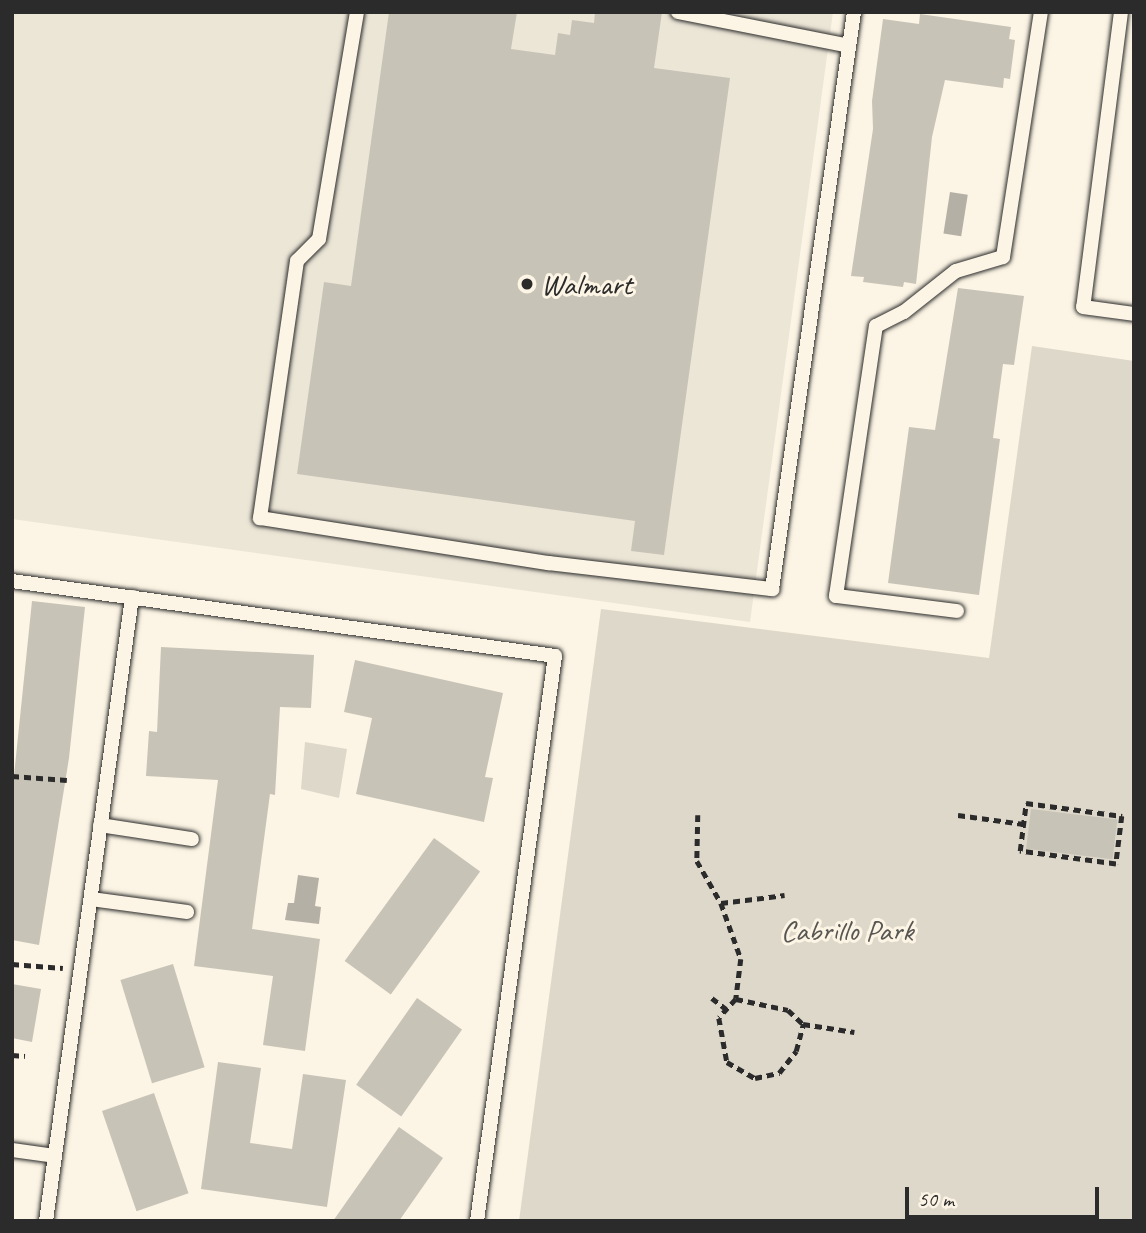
<!DOCTYPE html>
<style>
body{margin:0}
#map{position:relative;width:1146px;height:1233px;overflow:hidden;background:#fcf5e5;font-family:Caveat,sans-serif}
div>[style]{position:absolute}
[style*='--x']{left:calc(var(--x)*1px);top:calc(var(--y)*1px);width:calc(var(--w)*1px);rotate:calc(var(--a)*1deg)}
.built>*{inset:0;background:#ece6d7}
.green>*{inset:0;background:#ded8ca}
.water>*{inset:0;background:#b4b0a5;transform-origin:0 0}
.building>*{inset:0;background:#c8c3b7;transform-origin:0 0}
.path>*{height:4.5px;margin-top:-2.25px;transform-origin:0;background:repeating-linear-gradient(90deg,#2b2b2b 0 7px,transparent 0 12px)}
.roads{filter:drop-shadow(0 0 2px #2b2b2b) drop-shadow(0 0 2px #2b2b2b)}
.lane>*{height:14px;margin:-7px;padding:0 7px;transform-origin:7px;border-radius:7px;background:#fcf5e5}
.dots>*{width:19px;height:19px;translate:-50% -50%;box-sizing:border-box;border:4px solid #fcf5e5;border-radius:50%}
span{translate:-50% -50%;white-space:nowrap;text-align:center;line-height:1.15;-webkit-text-stroke:6px #fcf5e5;paint-order:stroke}
.poi-label{font-size:30px;color:#2b2b2b}
.left{translate:0 -50%;text-align:left}
.park-label{font-size:30px;color:#585653}
.frame{position:absolute;inset:0;border:14px solid #2b2b2b;pointer-events:none}
.scale{position:absolute;left:905px;top:1187px;width:194px;height:32px;box-sizing:border-box;border:4px solid #2b2b2b;border-top:0;padding-left:9px;font-size:21px;line-height:24px;white-space:nowrap;color:#2b2b2b;-webkit-text-stroke:5px #fcf5e5;paint-order:stroke}
</style>
<div id="map">
<div class="built">
<i style="clip-path:polygon(12px 12px,833px 12px,750px 622px,12px 519px)"></i>
</div>
<div class="green">
<i style="clip-path:polygon(1032px 346px,1134px 361px,1134px 1221px,519px 1221px,601px 609px,989px 658px)"></i>
<i style="clip-path:polygon(305px 742px,347px 749px,339px 798px,301px 789px)"></i>
</div>
<div class="water">
<i style="left:950px;top:192px;width:18px;height:42px;rotate:9deg"></i>
<i style="clip-path:polygon(298px 875px,319px 878px,315px 906px,321px 907px,319px 924px,285px 920px,288px 903px,294px 903px)"></i>
</div>
<div class="building">
<i style="clip-path:polygon(389px 12px,517px 12px,511px 49px,555px 55px,558px 33px,570px 35px,572px 20px,594px 23px,595px 12px,662px 12px,654px 68px,730px 78px,664px 555px,631px 551px,635px 521px,297px 474px,324px 282px,351px 286px)"></i>
<i style="clip-path:polygon(920px 14px,1011px 27px,1009px 39px,1015px 40px,1010px 79px,1004px 78px,1003px 88px,945px 80px,932px 137px,916px 284px,904px 282px,903px 287px,863px 282px,864px 277px,851px 276px,873px 129px,872px 101px,883px 19px,919px 24px)"></i>
<i style="clip-path:polygon(958px 288px,1024px 296px,1014px 365px,1003px 364px,993px 438px,1000px 439px,979px 595px,888px 583px,909px 427px,935px 430px)"></i>
<i style="clip-path:polygon(32px 601px,85px 607px,69px 758px,39px 945px,12px 940px,12px 795px)"></i>
<i style="clip-path:polygon(161px 647px,314px 655px,311px 708px,280px 707px,275px 795px,270px 794px,252px 929px,320px 939px,305px 1051px,263px 1045px,273px 976px,194px 966px,218px 780px,146px 776px,149px 731px,157px 732px)"></i>
<i style="clip-path:polygon(355px 660px,503px 693px,485px 777px,493px 778px,484px 822px,356px 794px,372px 718px,344px 712px)"></i>
<i style="left:1031px;top:809px;width:87px;height:40px;rotate:7deg"></i>
<i style="left:434px;top:838px;width:57px;height:152px;rotate:36deg"></i>
<i style="left:173px;top:964px;width:108px;height:55px;rotate:73deg"></i>
<i style="clip-path:polygon(12px 984px,41px 989px,32px 1042px,12px 1038px)"></i>
<i style="left:417px;top:998px;width:55px;height:106px;rotate:35deg"></i>
<i style="clip-path:polygon(218px 1062px,261px 1068px,250px 1143px,292px 1149px,303px 1074px,346px 1080px,327px 1207px,201px 1189px)"></i>
<i style="left:154px;top:1093px;width:106px;height:55px;rotate:71deg"></i>
<i style="clip-path:polygon(399px 1127px,443px 1158px,399px 1221px,333px 1221px)"></i>
</div>
<div class="path">
<i style="--x:12;--y:776;--w:55;--a:4.2"></i>
<i style="--x:1026;--y:803;--w:97;--a:7.7"></i>
<i style="--x:1122;--y:816;--w:48;--a:97.1"></i>
<i style="--x:1116;--y:864;--w:97;--a:-172.3"></i>
<i style="--x:1020;--y:851;--w:48;--a:-82.9"></i>
<i style="--x:698;--y:815;--w:46;--a:91.2"></i>
<i style="--x:697;--y:861;--w:48;--a:60.3"></i>
<i style="--x:721;--y:903;--w:59;--a:70.3"></i>
<i style="--x:741;--y:959;--w:40;--a:97.1"></i>
<i style="--x:736;--y:999;--w:25;--a:132"></i>
<i style="--x:719;--y:1018;--w:45;--a:79.7"></i>
<i style="--x:727;--y:1062;--w:32;--a:30"></i>
<i style="--x:755;--y:1078;--w:25;--a:-12"></i>
<i style="--x:779;--y:1073;--w:28;--a:-52"></i>
<i style="--x:796;--y:1051;--w:28;--a:-75"></i>
<i style="--x:803;--y:1024;--w:52;--a:8.9"></i>
<i style="--x:958;--y:815;--w:67;--a:7.8"></i>
<i style="--x:721;--y:903;--w:64;--a:-7.1"></i>
<i style="--x:12;--y:964;--w:51;--a:4.5"></i>
<i style="--x:712;--y:998;--w:18;--a:38"></i>
<i style="--x:736;--y:999;--w:53;--a:11.9"></i>
<i style="--x:788;--y:1010;--w:21;--a:43"></i>
<i style="--x:12;--y:1055;--w:13;--a:4"></i>
</div>
<div class="roads">
<div class="lane">
<i style="--x:357;--y:12;--w:230;--a:99.5"></i>
<i style="--x:319;--y:239;--w:31;--a:135"></i>
<i style="--x:297;--y:261;--w:260;--a:98.2"></i>
<i style="--x:260;--y:518;--w:292;--a:8.9"></i>
<i style="--x:549;--y:563;--w:225;--a:6.7"></i>
<i style="--x:772;--y:589;--w:583;--a:-81.91"></i>
<i style="--x:678;--y:12;--w:174;--a:11.2"></i>
<i style="--x:1121;--y:12;--w:297;--a:97.3"></i>
<i style="--x:1083;--y:307;--w:51;--a:7.8"></i>
<i style="--x:12;--y:581;--w:548;--a:7.86"></i>
<i style="--x:555;--y:656;--w:570;--a:97.86"></i>
<i style="--x:957;--y:611;--w:122;--a:-172.9"></i>
<i style="--x:836;--y:596;--w:273;--a:-81.6"></i>
<i style="--x:876;--y:326;--w:31;--a:-27"></i>
<i style="--x:904;--y:312;--w:66;--a:-38.3"></i>
<i style="--x:956;--y:271;--w:49;--a:-16.6"></i>
<i style="--x:1003;--y:257;--w:248;--a:-81.2"></i>
<i style="--x:100;--y:825;--w:93;--a:8.7"></i>
<i style="--x:91;--y:899;--w:97;--a:7.7"></i>
<i style="--x:12;--y:1150;--w:43;--a:7.9"></i>
<i style="--x:46;--y:1221;--w:630;--a:-82.15"></i>
</div>
</div>
<div class="dots">
<i style="left:527px;top:284px;background:#2b2b2b"></i>
</div>
<div class="poi-label">
<span class="left" style="left:541px;top:284px">Walmart</span>
</div>
<div class="park-label">
<span style="left:847px;top:930px">Cabrillo Park</span>
</div>
<div class="frame"></div>
<div class="scale">50 m</div>
</div>
